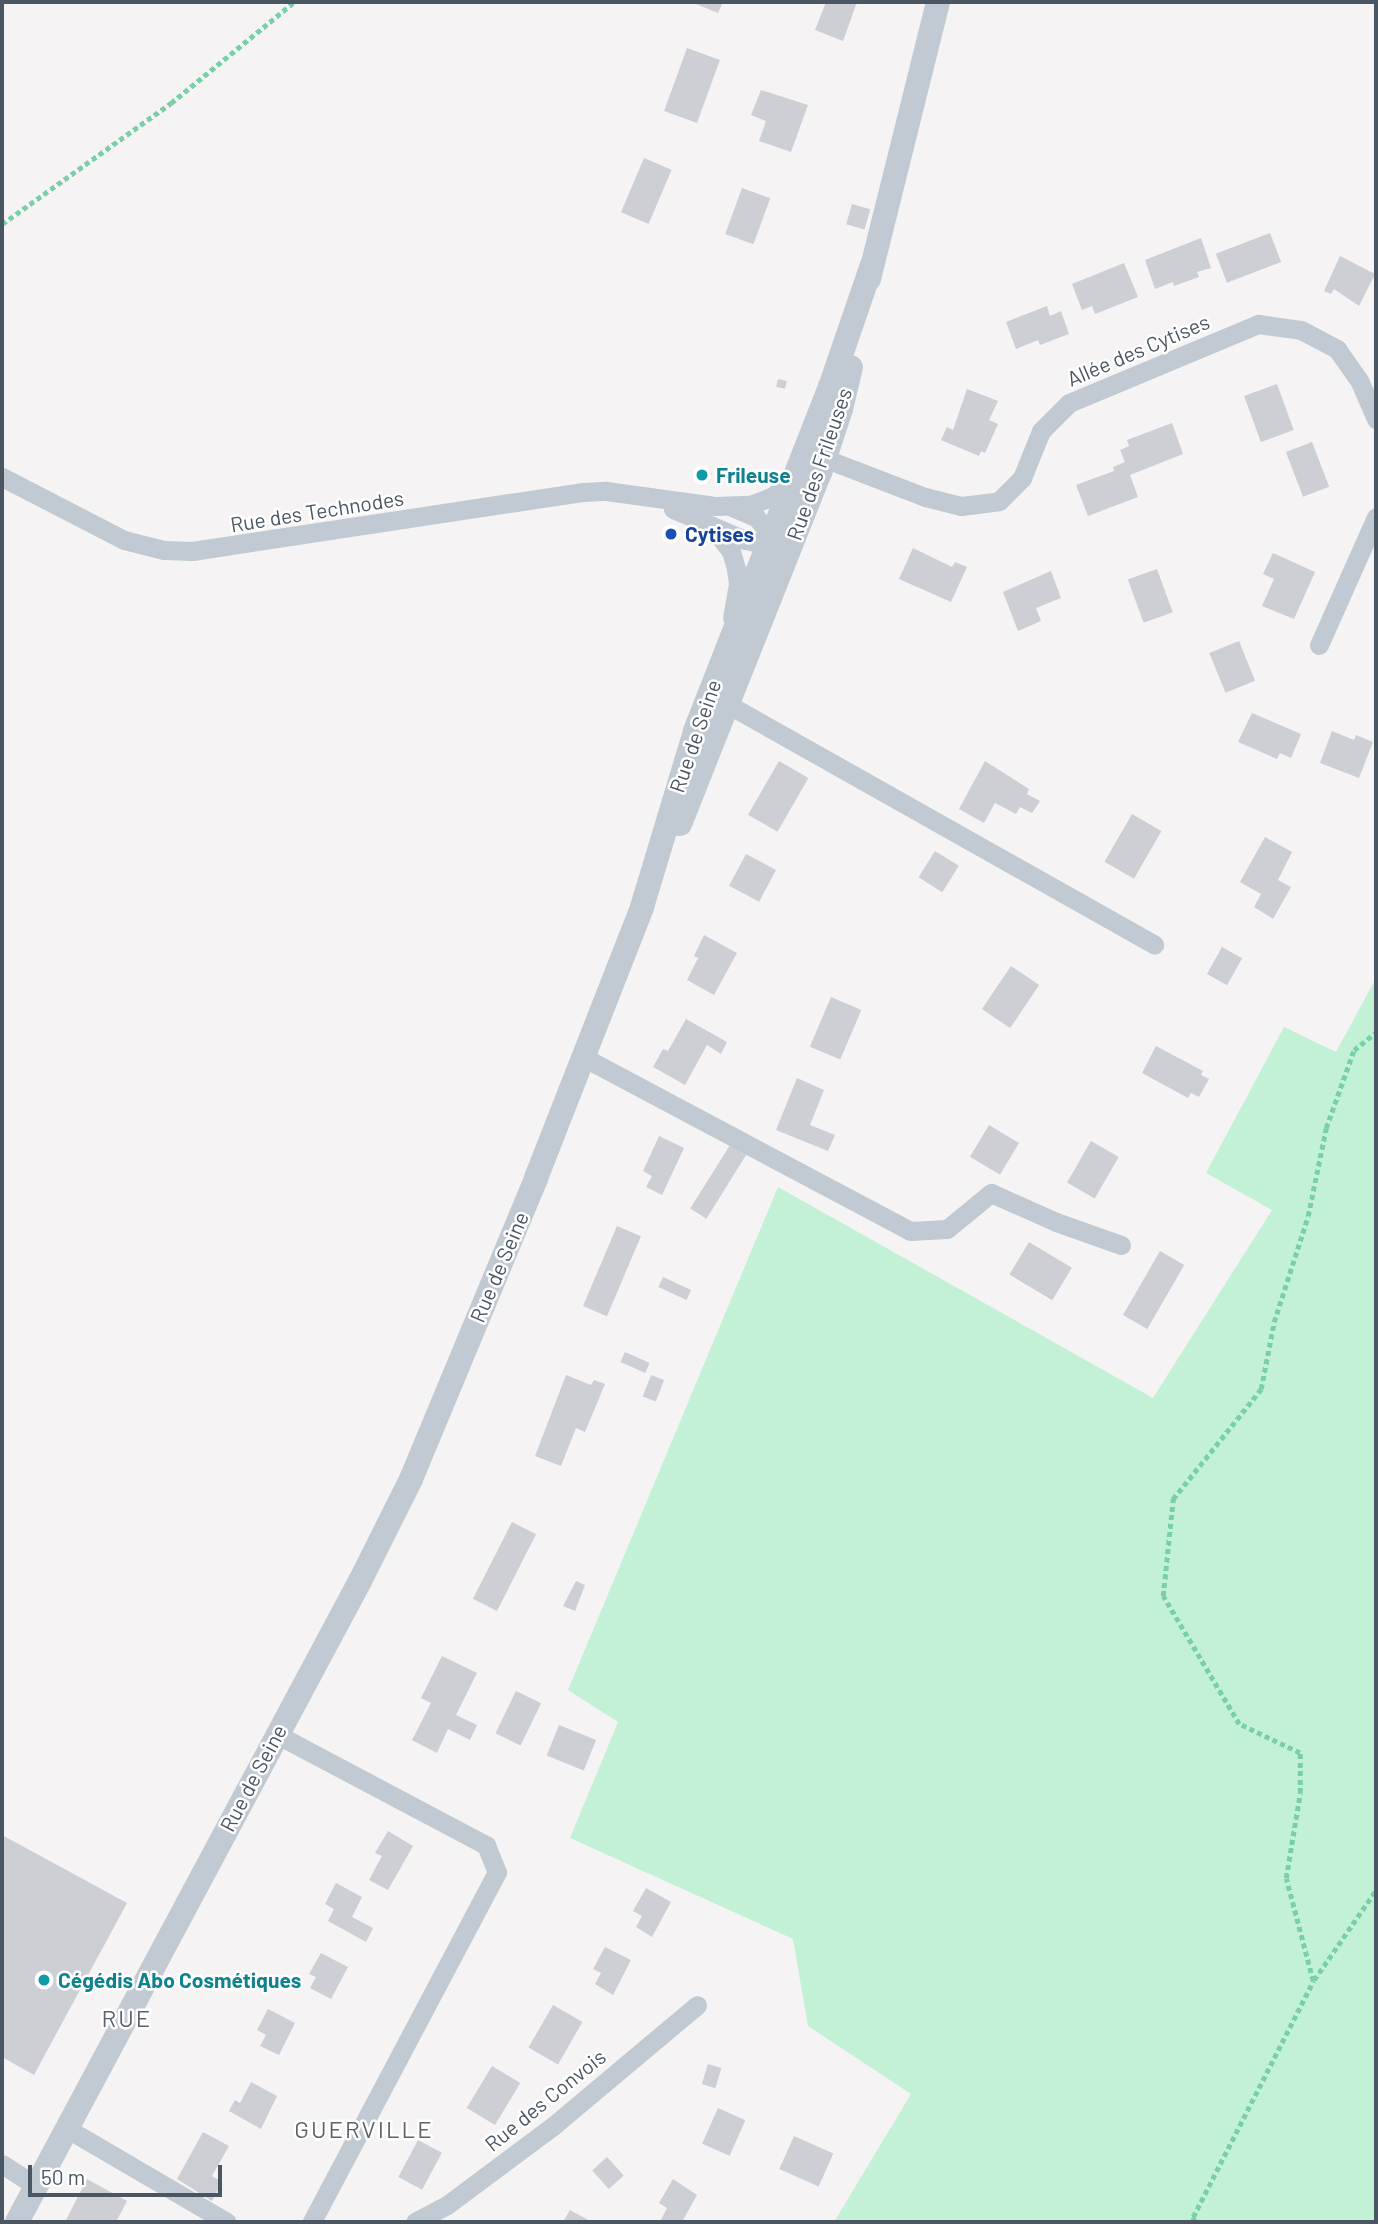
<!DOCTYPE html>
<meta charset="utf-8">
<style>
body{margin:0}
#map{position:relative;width:1378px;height:2224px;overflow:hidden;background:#f5f3f3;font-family:Barlow,sans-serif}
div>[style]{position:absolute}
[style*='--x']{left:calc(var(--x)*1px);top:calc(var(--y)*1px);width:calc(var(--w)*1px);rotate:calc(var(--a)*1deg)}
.green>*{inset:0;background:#c3f1d5}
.building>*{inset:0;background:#cdcfd5;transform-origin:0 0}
.path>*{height:4.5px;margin-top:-2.25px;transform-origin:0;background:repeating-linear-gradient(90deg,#7ad0a6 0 5px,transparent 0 8.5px)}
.minor>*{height:19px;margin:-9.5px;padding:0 9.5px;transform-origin:9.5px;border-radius:9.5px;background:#c1cad2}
.tertiary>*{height:24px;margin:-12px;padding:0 12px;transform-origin:12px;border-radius:12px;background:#c1cad2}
.dots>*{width:19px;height:19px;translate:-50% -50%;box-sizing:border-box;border:4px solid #fff;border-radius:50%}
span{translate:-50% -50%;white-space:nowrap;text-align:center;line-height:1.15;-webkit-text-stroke:5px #fff;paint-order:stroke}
.street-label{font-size:21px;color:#4a5661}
.culture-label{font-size:21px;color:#0d838f;font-weight:700}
.left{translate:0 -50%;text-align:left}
.transit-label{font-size:21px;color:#164399;font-weight:700}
.quarter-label{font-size:24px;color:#5f6368;letter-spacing:2px}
.frame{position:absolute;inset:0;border:4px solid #4a5661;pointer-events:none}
.scale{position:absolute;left:28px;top:2165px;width:194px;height:32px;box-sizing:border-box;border:4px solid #4a5661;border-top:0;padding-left:9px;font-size:21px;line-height:24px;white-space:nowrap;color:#4a5661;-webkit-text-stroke:5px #fff;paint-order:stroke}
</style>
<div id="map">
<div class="green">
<i style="clip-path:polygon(1376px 978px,1376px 2222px,834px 2222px,911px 2094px,808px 2026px,793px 1939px,570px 1838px,618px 1722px,568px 1690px,778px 1187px,1153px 1398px,1272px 1210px,1206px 1173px,1284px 1027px,1336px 1052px)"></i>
</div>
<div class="building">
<i style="clip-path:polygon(691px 2px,723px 2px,718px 13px)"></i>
<i style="clip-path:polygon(826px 2px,857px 2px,843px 41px,815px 30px)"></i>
<i style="left:687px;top:48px;width:35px;height:67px;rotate:20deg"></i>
<i style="clip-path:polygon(761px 90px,808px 105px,791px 152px,759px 141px,766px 121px,751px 115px)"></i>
<i style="left:644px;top:158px;width:30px;height:59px;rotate:23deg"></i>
<i style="left:742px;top:188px;width:30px;height:49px;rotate:20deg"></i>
<i style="left:852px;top:204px;width:19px;height:21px;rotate:16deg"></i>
<i style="left:1270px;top:233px;width:31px;height:58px;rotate:69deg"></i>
<i style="clip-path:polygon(1201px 238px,1211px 268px,1197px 272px,1199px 277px,1174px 286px,1173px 282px,1155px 289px,1145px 260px)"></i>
<i style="clip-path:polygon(1340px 256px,1375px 274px,1359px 306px,1334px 289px,1331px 294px,1324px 291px)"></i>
<i style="clip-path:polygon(1124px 263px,1138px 297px,1095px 314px,1092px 306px,1082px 310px,1072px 284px)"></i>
<i style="clip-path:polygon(1047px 306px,1050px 316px,1061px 311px,1069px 334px,1040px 345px,1038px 340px,1016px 349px,1006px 322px)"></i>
<i style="left:778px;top:379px;width:9px;height:8px;rotate:13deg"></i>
<i style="left:1277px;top:384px;width:49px;height:35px;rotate:70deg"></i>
<i style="clip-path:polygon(967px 389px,998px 401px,989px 420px,998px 424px,985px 453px,981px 451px,979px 456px,941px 440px,947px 427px,953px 430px)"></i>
<i style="clip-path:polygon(1172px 423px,1183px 454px,1130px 475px,1138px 497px,1088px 516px,1076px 485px,1114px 471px,1113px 467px,1125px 462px,1120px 450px,1129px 446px,1127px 440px)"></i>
<i style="left:1312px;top:442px;width:48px;height:28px;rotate:69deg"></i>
<i style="left:696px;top:468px;width:17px;height:10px;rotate:17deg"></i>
<i style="clip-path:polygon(913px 548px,952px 567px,955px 562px,967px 567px,951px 602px,899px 579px)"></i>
<i style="clip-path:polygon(1273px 553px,1315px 572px,1294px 619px,1262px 606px,1274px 579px,1263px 574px)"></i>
<i style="left:1157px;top:569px;width:46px;height:31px;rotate:70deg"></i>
<i style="clip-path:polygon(1051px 571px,1061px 598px,1036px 608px,1041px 621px,1018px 631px,1003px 592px)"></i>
<i style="left:1239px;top:641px;width:43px;height:32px;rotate:68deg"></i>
<i style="clip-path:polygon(1252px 713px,1301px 734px,1291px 758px,1280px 753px,1277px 759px,1238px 742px)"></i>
<i style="clip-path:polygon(1332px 731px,1354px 740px,1356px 735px,1373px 742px,1359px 778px,1320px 763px)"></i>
<i style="left:779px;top:761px;width:34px;height:62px;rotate:30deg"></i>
<i style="clip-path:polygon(985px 761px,1029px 789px,1027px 794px,1040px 801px,1032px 813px,1020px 807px,1016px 814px,995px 803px,984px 823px,959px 809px)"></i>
<i style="left:1132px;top:814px;width:34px;height:55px;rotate:30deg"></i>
<i style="clip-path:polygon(1265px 837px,1292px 852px,1278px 880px,1291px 887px,1273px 919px,1254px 907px,1261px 894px,1240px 882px)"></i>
<i style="left:935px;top:851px;width:28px;height:31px;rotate:32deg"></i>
<i style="left:746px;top:854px;width:34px;height:36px;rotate:28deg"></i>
<i style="clip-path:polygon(704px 935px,737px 953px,714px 995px,687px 980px,698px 958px,694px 956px)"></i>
<i style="left:1222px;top:947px;width:23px;height:31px;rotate:29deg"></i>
<i style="left:1011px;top:966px;width:34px;height:52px;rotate:34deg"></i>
<i style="left:831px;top:997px;width:33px;height:54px;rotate:23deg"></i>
<i style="clip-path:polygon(686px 1019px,727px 1042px,721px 1054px,707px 1045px,685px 1085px,653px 1067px,663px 1049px,668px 1051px)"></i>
<i style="clip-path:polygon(1156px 1046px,1203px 1071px,1201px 1075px,1209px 1079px,1199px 1097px,1191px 1093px,1188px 1098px,1142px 1073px)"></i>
<i style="clip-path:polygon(797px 1078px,824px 1090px,810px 1125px,835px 1135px,828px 1151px,776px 1130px)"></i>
<i style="left:989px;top:1125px;width:35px;height:37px;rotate:31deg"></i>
<i style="clip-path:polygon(659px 1136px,684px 1148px,662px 1195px,646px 1187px,652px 1176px,643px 1171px)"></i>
<i style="left:1091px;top:1141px;width:32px;height:48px;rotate:30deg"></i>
<i style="left:730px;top:1145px;width:19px;height:75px;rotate:32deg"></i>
<i style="left:617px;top:1226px;width:26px;height:87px;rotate:23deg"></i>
<i style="left:1029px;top:1242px;width:50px;height:38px;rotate:31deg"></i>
<i style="left:1160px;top:1251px;width:28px;height:74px;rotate:30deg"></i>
<i style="left:663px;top:1277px;width:31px;height:11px;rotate:25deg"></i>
<i style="left:625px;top:1352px;width:27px;height:11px;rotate:24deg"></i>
<i style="clip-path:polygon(566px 1375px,591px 1385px,594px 1380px,605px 1384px,585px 1432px,576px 1428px,561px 1466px,535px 1456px)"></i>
<i style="left:651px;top:1375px;width:14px;height:23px;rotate:21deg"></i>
<i style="left:512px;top:1522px;width:27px;height:86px;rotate:27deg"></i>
<i style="clip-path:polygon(576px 1581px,585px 1585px,575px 1611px,563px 1606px)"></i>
<i style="clip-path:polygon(442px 1656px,477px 1673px,456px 1715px,477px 1725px,470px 1740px,448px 1729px,437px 1753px,412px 1740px,431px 1703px,421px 1698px)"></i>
<i style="left:516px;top:1691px;width:28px;height:47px;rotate:26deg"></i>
<i style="left:559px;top:1725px;width:40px;height:33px;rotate:22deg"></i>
<i style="clip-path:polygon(388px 1831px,413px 1846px,388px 1890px,369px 1880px,382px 1856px,375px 1853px)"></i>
<i style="clip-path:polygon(2px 1835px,127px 1903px,34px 2075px,2px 2057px)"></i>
<i style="clip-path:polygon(336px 1883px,362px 1897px,352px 1917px,373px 1928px,366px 1942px,328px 1921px,334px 1909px,325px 1904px)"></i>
<i style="clip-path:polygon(646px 1888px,671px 1902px,652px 1937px,636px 1927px,642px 1916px,633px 1911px)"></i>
<i style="clip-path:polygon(605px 1947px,631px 1960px,613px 1995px,595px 1984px,601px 1973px,593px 1969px)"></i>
<i style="clip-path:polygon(321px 1953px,348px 1967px,331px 1999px,310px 1988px,316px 1977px,309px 1974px)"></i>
<i style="left:553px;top:2005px;width:34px;height:49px;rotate:30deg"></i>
<i style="clip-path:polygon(268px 2009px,295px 2023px,279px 2055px,260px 2046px,266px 2035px,257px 2030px)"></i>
<i style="left:708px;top:2064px;width:14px;height:21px;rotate:17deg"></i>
<i style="left:492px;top:2066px;width:33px;height:49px;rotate:31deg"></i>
<i style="clip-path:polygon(251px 2082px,277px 2096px,261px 2129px,229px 2111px,235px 2100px,240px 2103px)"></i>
<i style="left:718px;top:2108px;width:30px;height:39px;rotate:24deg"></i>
<i style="clip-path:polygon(203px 2132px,229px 2146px,212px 2176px,222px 2182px,212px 2201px,177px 2179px)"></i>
<i style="left:794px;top:2136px;width:43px;height:36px;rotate:24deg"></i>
<i style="left:418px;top:2140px;width:27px;height:42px;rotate:28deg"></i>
<i style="left:607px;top:2157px;width:25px;height:20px;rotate:48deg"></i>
<i style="clip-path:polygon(87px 2179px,127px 2201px,116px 2222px,65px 2222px)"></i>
<i style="clip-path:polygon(673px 2179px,697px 2195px,682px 2222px,660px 2222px,667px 2208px,659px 2203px)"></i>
<i style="clip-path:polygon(570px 2210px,592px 2222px,563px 2222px)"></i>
</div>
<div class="path">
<i style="--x:2;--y:224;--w:208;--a:-35.6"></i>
<i style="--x:171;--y:103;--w:159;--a:-39.4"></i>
<i style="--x:1314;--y:1980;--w:109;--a:-55.4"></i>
<i style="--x:1194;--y:2222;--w:5;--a:-101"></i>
<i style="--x:1193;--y:2217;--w:265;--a:-63"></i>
<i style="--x:1313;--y:1981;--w:106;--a:-104.7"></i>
<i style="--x:1286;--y:1878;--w:86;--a:-80.6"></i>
<i style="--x:1300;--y:1793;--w:40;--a:-90"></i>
<i style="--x:1300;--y:1753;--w:68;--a:-154.6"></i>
<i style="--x:1239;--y:1724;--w:149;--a:-120.7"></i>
<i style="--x:1163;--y:1596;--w:98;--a:-84.1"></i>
<i style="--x:1173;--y:1499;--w:141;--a:-51.3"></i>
<i style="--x:1261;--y:1389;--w:68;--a:-79"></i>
<i style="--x:1274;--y:1322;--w:111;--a:-72.2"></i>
<i style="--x:1308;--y:1216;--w:90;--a:-78.4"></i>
<i style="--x:1326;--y:1128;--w:83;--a:-70.3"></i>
<i style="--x:1354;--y:1050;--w:28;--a:-39"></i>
</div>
<div class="minor">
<i style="--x:813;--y:454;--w:120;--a:21"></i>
<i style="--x:925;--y:497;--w:37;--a:14"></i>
<i style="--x:961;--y:506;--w:38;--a:-7"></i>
<i style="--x:999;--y:501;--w:33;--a:-45"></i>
<i style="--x:1022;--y:478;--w:51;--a:-68"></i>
<i style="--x:1041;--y:431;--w:40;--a:-45"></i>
<i style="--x:1069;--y:403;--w:205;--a:-22.7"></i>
<i style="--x:1258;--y:324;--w:43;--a:7.9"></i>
<i style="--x:1301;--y:330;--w:41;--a:27.8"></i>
<i style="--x:1337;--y:349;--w:38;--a:55"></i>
<i style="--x:1359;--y:380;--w:43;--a:66.4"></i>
<i style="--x:2;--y:477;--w:137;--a:27.3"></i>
<i style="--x:124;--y:540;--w:41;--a:14"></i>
<i style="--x:164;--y:550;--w:28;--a:2"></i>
<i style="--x:192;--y:551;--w:396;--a:-8.6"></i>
<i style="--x:584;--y:492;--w:22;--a:-3"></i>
<i style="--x:606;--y:491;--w:110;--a:7.8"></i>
<i style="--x:715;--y:506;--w:35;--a:-2"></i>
<i style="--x:750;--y:505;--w:25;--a:-21"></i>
<i style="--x:773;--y:496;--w:26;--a:-39"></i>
<i style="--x:732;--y:507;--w:26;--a:23"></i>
<i style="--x:756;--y:517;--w:34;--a:50"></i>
<i style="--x:673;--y:509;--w:78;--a:23.3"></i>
<i style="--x:745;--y:540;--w:21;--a:11"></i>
<i style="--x:766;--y:544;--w:17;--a:-17"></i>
<i style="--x:716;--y:532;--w:24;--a:52"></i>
<i style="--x:731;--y:551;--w:19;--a:74"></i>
<i style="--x:736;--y:569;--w:15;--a:82"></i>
<i style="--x:738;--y:584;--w:34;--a:100"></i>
<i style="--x:1319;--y:645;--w:140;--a:-66"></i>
<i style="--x:729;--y:705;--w:488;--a:29.4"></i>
<i style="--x:583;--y:1057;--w:370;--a:28"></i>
<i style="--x:910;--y:1231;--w:37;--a:-3"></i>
<i style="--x:947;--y:1229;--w:57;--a:-39.3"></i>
<i style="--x:991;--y:1193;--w:71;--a:24"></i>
<i style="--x:1056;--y:1222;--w:69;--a:19.5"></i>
<i style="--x:276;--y:1734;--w:238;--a:27.9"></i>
<i style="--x:486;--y:1845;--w:29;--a:68"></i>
<i style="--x:497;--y:1872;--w:396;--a:117.9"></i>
<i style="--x:66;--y:2128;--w:186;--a:30.3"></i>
<i style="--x:2;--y:2164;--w:40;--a:32.9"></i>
<i style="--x:415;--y:2222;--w:36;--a:-28"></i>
<i style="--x:447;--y:2205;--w:132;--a:-36.7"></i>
<i style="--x:553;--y:2126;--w:188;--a:-40"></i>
</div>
<div class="tertiary">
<i style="--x:869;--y:279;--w:285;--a:-76"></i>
<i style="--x:680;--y:824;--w:378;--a:-68.3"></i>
<i style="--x:820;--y:473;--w:67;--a:-71.8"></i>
<i style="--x:841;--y:409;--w:43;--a:-76.6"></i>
<i style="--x:17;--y:2222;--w:727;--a:-61.85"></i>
<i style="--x:360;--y:1581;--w:114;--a:-63.4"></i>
<i style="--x:411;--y:1479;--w:326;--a:-67.4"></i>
<i style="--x:536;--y:1178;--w:291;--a:-68.6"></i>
<i style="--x:642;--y:907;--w:184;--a:-73.2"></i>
<i style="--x:695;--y:731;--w:370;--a:-68.6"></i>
<i style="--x:830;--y:387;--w:129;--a:-71"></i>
</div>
<div class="dots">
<i style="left:702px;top:475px;background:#0f9aa8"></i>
<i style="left:671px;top:534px;background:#1a4fb4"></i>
<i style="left:44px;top:1980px;background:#0f9aa8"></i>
</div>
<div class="street-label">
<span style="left:1138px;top:350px;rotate:-23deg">Allée des Cytises</span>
<span style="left:819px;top:464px;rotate:-71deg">Rue des Frileuses</span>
<span style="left:317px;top:511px;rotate:-9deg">Rue des Technodes</span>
<span style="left:695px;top:736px;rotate:-71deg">Rue de Seine</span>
<span style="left:499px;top:1267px;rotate:-67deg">Rue de Seine</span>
<span style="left:253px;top:1778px;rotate:-62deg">Rue de Seine</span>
<span style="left:545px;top:2100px;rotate:-39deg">Rue des Convois</span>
</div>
<div class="culture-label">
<span class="left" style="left:716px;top:475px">Frileuse</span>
<span class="left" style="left:58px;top:1980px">Cégédis Abo Cosmétiques</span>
</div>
<div class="transit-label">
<span class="left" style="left:685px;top:534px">Cytises</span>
</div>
<div class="quarter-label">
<span style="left:127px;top:2018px">RUE</span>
<span style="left:364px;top:2129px">GUERVILLE</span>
</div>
<div class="frame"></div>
<div class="scale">50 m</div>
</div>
